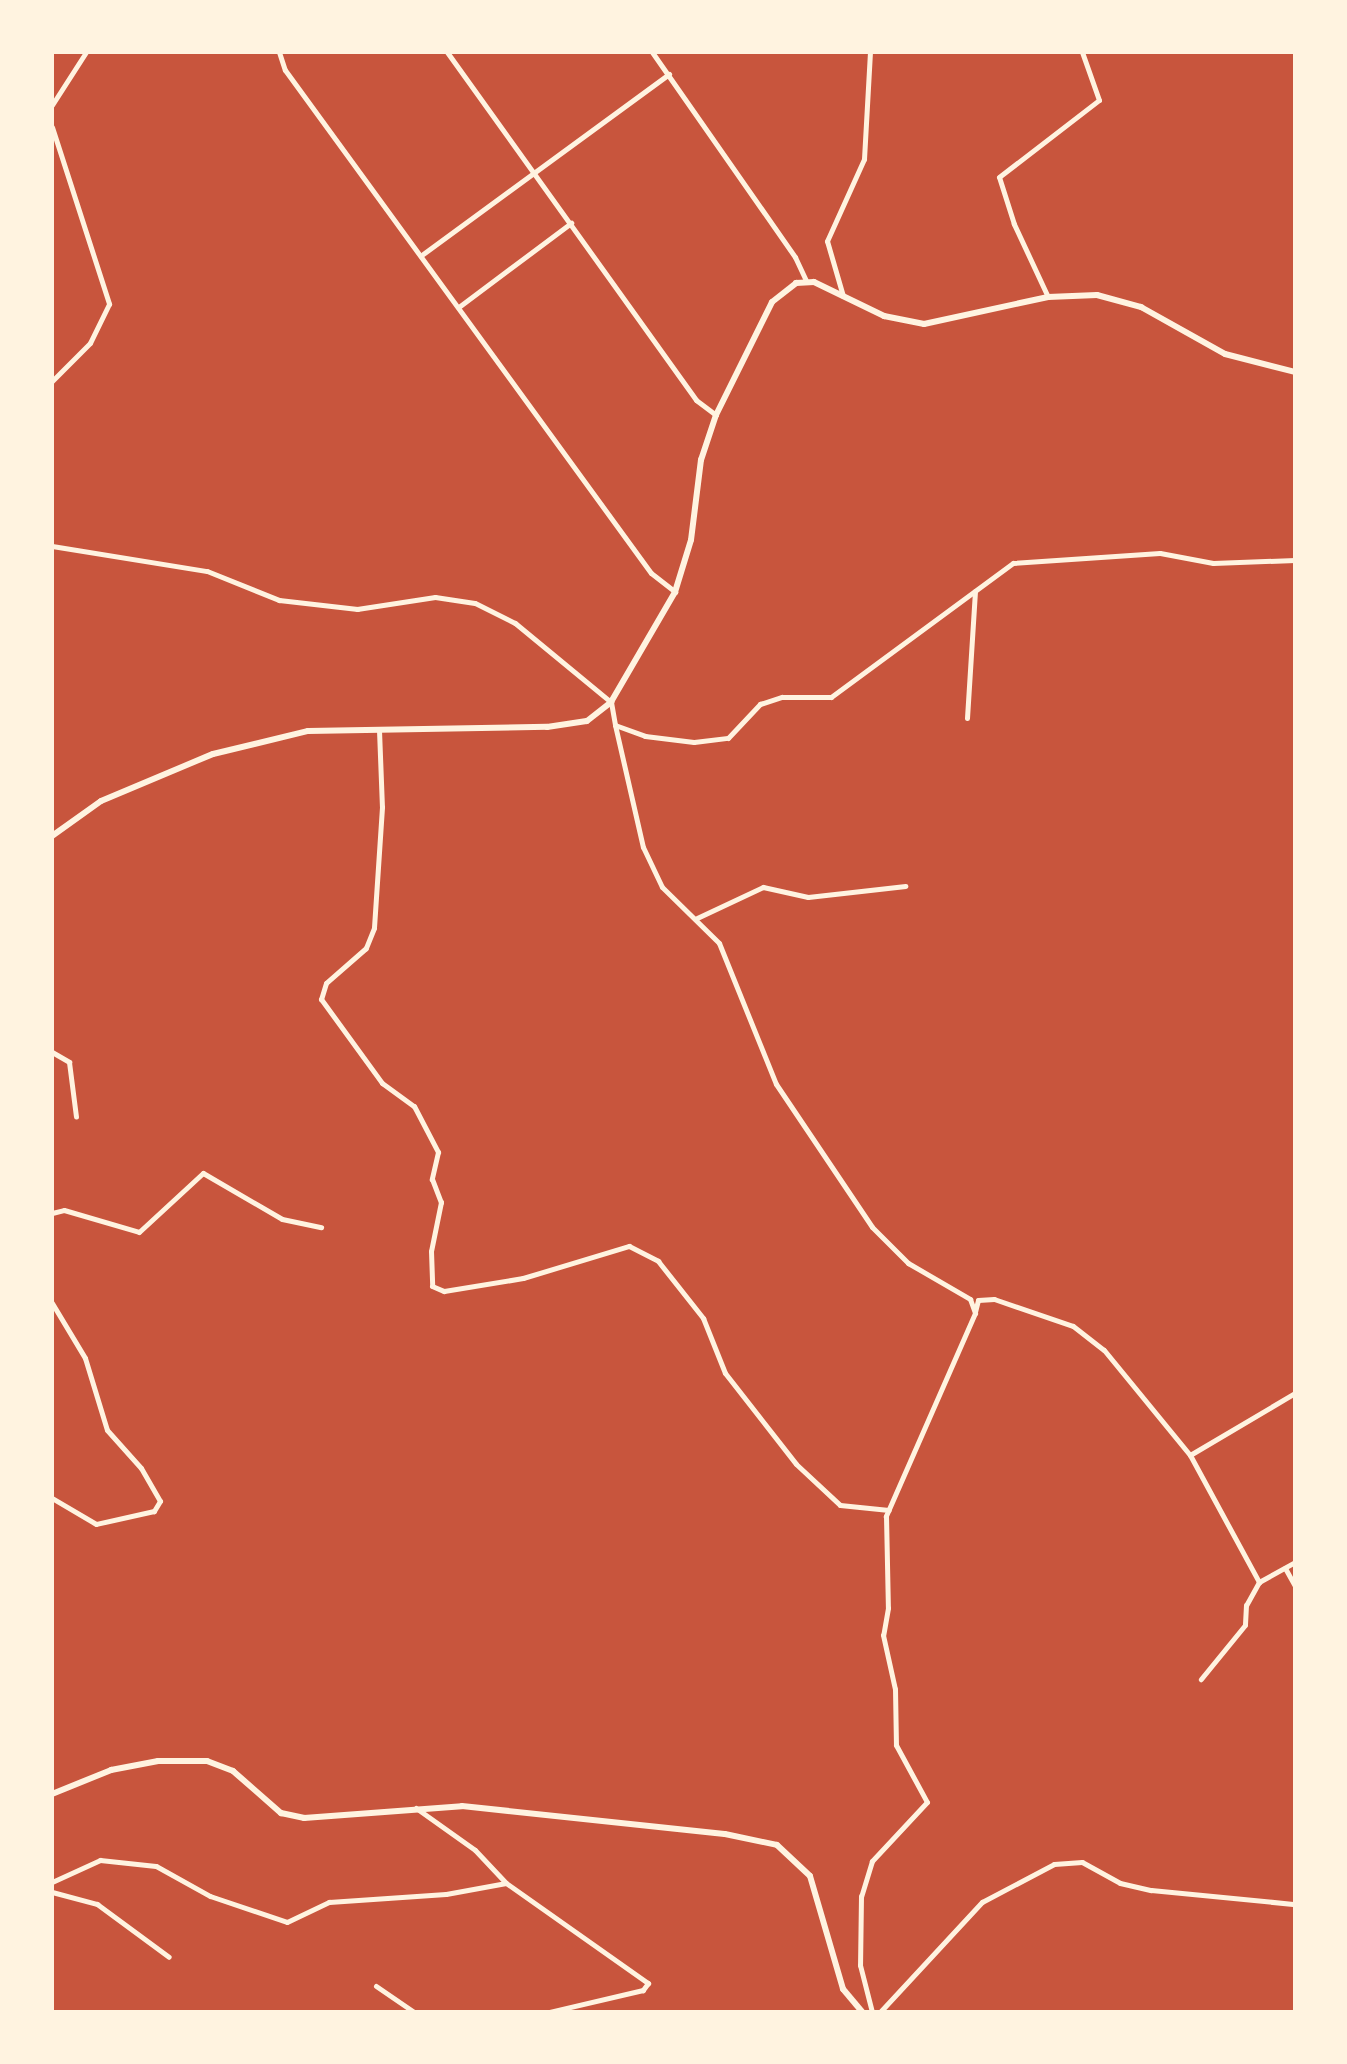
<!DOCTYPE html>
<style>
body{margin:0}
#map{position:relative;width:1347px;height:2064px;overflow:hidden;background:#c8553d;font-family:"Varela Round",sans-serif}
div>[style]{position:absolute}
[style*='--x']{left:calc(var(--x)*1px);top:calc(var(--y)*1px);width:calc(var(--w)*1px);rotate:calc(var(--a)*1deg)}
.minor>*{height:5px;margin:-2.5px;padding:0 2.5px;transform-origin:2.5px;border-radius:2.5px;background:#fff3e0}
.tertiary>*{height:6px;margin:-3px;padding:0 3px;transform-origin:3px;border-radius:3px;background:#fff3e0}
span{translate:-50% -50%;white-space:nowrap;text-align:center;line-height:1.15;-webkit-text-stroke:7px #fff3e0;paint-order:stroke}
.frame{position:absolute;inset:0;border:54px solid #fff3e0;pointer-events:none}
</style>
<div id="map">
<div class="minor">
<i style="--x:279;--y:52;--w:19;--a:72"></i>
<i style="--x:285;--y:70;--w:622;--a:53.96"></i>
<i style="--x:651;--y:573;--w:31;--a:38"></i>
<i style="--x:447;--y:52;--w:428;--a:54.4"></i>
<i style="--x:696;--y:400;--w:25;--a:37"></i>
<i style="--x:652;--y:52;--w:250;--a:55.1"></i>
<i style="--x:795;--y:257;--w:26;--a:65"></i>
<i style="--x:52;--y:105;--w:63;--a:-57.3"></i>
<i style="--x:52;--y:127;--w:186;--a:72.1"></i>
<i style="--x:109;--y:304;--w:43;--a:116"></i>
<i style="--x:90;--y:343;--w:54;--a:135"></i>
<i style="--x:423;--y:254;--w:305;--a:-36.2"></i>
<i style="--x:843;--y:296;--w:57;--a:-106.2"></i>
<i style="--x:827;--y:241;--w:90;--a:-65.7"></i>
<i style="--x:864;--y:159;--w:107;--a:-86.8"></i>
<i style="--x:1048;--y:297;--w:81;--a:-115"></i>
<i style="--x:1014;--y:224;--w:49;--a:-107.7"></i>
<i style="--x:999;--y:177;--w:126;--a:-37.6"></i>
<i style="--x:1099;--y:100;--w:51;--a:-109.5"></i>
<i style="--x:460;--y:306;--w:139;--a:-36.8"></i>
<i style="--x:52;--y:546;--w:157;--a:9.2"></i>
<i style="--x:207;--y:571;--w:78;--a:21.9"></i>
<i style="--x:279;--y:600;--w:79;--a:6.6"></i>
<i style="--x:357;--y:609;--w:79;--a:-8.7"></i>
<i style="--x:435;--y:597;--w:40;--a:8.5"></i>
<i style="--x:475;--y:603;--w:45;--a:26.6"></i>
<i style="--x:515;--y:623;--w:124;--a:39.5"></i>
<i style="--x:611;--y:702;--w:23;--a:80"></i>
<i style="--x:615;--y:725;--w:32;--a:20"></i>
<i style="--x:645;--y:736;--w:49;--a:7"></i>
<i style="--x:694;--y:742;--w:34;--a:-7"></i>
<i style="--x:728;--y:738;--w:47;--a:-46.7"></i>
<i style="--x:760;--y:704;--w:23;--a:-18"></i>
<i style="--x:782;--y:697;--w:49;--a:0"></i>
<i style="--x:831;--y:697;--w:226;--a:-36.4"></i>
<i style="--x:1013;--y:563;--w:147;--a:-3.9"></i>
<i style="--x:1160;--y:553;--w:54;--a:10.7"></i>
<i style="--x:1213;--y:563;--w:82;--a:-2.1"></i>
<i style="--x:967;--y:718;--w:127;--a:-86.4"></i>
<i style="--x:615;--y:725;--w:125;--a:77.1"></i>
<i style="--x:643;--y:847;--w:44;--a:64.6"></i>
<i style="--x:662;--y:887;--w:80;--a:44.5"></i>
<i style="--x:719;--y:943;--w:152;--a:68"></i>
<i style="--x:776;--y:1084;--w:172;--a:56.1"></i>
<i style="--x:872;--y:1227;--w:51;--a:45"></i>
<i style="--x:908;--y:1263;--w:72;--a:30.1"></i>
<i style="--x:970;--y:1299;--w:15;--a:70"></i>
<i style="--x:975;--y:1313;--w:222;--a:113.7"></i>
<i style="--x:886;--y:1516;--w:92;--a:88.8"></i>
<i style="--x:888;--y:1608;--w:27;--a:100"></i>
<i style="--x:883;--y:1635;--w:55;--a:77.5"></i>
<i style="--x:895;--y:1689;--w:56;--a:89"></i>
<i style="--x:896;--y:1745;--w:65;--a:61.5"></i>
<i style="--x:927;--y:1802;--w:81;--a:133"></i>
<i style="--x:872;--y:1861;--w:37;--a:107"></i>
<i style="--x:861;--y:1896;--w:69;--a:90.8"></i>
<i style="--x:860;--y:1965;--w:49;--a:75.7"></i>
<i style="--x:379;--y:730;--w:77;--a:87.8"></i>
<i style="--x:382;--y:807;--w:121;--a:93.8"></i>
<i style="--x:374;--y:928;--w:22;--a:112"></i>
<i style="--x:366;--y:948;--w:53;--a:138.8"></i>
<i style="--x:326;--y:983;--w:17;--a:107"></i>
<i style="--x:321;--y:999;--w:104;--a:54"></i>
<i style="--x:382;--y:1083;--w:39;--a:36"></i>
<i style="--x:414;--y:1106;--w:52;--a:62.4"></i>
<i style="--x:438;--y:1152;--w:28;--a:103"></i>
<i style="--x:432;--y:1179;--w:25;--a:69"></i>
<i style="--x:441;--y:1202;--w:50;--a:101.5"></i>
<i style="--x:431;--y:1251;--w:35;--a:88"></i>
<i style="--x:432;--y:1286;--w:13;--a:23"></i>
<i style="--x:444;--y:1291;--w:80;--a:-9.3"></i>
<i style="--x:523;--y:1278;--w:111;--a:-16.8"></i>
<i style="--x:629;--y:1246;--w:33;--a:27"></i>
<i style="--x:658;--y:1261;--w:73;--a:51.7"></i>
<i style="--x:703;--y:1318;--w:59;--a:68.2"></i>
<i style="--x:725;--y:1373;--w:115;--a:52"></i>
<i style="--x:796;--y:1464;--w:60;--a:43"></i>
<i style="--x:840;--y:1505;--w:49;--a:5.8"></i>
<i style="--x:697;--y:918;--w:73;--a:-25.2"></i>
<i style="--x:763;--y:887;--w:46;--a:12.5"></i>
<i style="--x:808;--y:897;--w:98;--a:-6.5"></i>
<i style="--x:52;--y:1052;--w:20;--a:30"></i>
<i style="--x:69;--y:1062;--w:55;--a:82.7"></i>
<i style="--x:52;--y:1213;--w:12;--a:-14"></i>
<i style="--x:64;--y:1210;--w:78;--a:16.3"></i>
<i style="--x:139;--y:1232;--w:87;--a:-42.7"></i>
<i style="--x:203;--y:1173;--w:91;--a:30.2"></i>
<i style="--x:282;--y:1219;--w:40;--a:12"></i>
<i style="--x:52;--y:1303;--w:64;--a:59"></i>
<i style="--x:85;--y:1358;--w:75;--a:73"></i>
<i style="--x:107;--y:1430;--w:51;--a:48.2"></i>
<i style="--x:141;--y:1468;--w:38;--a:60"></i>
<i style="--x:160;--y:1501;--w:12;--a:121"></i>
<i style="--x:154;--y:1511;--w:59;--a:167.4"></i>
<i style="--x:96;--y:1524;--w:51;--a:-149.4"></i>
<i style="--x:975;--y:1312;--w:12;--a:-76"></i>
<i style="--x:978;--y:1300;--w:16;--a:-4"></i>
<i style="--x:994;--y:1299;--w:83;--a:18.9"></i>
<i style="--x:1073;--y:1326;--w:39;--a:38"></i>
<i style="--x:1104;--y:1350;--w:136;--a:50.7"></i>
<i style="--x:1190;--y:1455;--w:145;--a:61.5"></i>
<i style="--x:1259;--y:1582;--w:26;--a:119"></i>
<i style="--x:1246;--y:1605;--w:20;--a:93"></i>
<i style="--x:1245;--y:1625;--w:70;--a:129.2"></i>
<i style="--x:1190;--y:1455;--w:122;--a:-30.6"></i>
<i style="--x:1285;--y:1568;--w:21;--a:61"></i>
<i style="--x:1259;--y:1582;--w:41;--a:-29.1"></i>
<i style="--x:416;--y:1808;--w:72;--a:35.4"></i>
<i style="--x:475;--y:1850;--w:45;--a:46.8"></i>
<i style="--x:506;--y:1883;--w:174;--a:35.2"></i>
<i style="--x:648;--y:1983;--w:9;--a:126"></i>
<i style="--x:643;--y:1990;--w:97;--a:166.8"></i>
<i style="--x:52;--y:1882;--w:53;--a:-24.6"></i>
<i style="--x:100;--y:1860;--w:56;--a:6.1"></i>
<i style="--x:156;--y:1866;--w:62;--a:29.1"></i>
<i style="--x:210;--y:1896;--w:81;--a:18.7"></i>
<i style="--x:287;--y:1922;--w:47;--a:-25.5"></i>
<i style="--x:329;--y:1902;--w:117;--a:-3.9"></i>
<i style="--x:446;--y:1894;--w:61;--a:-10.4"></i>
<i style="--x:52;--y:1892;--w:47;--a:14.9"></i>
<i style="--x:97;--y:1904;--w:89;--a:36.4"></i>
<i style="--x:376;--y:1986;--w:46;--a:34.4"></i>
<i style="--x:880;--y:2012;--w:150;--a:-47.2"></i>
<i style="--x:982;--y:1902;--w:81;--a:-27.8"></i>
<i style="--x:1054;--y:1864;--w:28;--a:-4"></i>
<i style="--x:1082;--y:1862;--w:43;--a:28.9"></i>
<i style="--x:1120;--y:1883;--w:32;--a:13"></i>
<i style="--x:1151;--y:1890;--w:145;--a:5.6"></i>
</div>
<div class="tertiary">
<i style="--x:52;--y:836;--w:60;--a:-35.5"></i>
<i style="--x:101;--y:801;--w:121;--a:-22.8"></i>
<i style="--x:213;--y:754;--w:98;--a:-13.6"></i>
<i style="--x:308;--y:731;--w:239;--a:-1"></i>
<i style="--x:547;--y:727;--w:40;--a:-8.5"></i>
<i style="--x:587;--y:721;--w:31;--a:-38"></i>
<i style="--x:611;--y:702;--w:127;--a:-59.8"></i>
<i style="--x:675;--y:592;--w:54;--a:-72.9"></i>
<i style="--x:691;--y:540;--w:81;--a:-82.9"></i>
<i style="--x:701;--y:460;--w:47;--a:-71.6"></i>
<i style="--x:716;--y:415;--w:126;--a:-63.6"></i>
<i style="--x:772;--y:302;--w:31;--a:-38"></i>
<i style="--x:796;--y:283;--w:18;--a:-3"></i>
<i style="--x:814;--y:282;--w:78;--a:25.9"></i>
<i style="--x:884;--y:316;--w:41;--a:11.3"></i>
<i style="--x:924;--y:324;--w:127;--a:-12.3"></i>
<i style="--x:1048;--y:297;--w:49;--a:-2.3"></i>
<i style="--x:1097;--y:295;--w:46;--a:15.3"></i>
<i style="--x:1141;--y:307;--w:96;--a:29.2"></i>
<i style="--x:1225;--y:354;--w:72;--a:14.4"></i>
<i style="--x:52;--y:1794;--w:64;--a:-22.1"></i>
<i style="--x:111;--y:1770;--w:48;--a:-10.8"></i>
<i style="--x:158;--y:1761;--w:49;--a:0"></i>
<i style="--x:207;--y:1761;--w:28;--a:21"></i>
<i style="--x:233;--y:1771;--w:64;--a:41.2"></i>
<i style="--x:281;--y:1813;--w:24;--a:12"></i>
<i style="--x:304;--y:1818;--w:158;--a:-4.3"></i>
<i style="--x:462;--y:1806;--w:264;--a:6.1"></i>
<i style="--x:725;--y:1834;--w:53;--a:11.9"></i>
<i style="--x:777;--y:1845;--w:45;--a:43.2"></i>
<i style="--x:810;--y:1876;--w:118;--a:73.7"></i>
<i style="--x:843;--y:1989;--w:30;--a:50"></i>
</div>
<div class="frame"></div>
</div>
